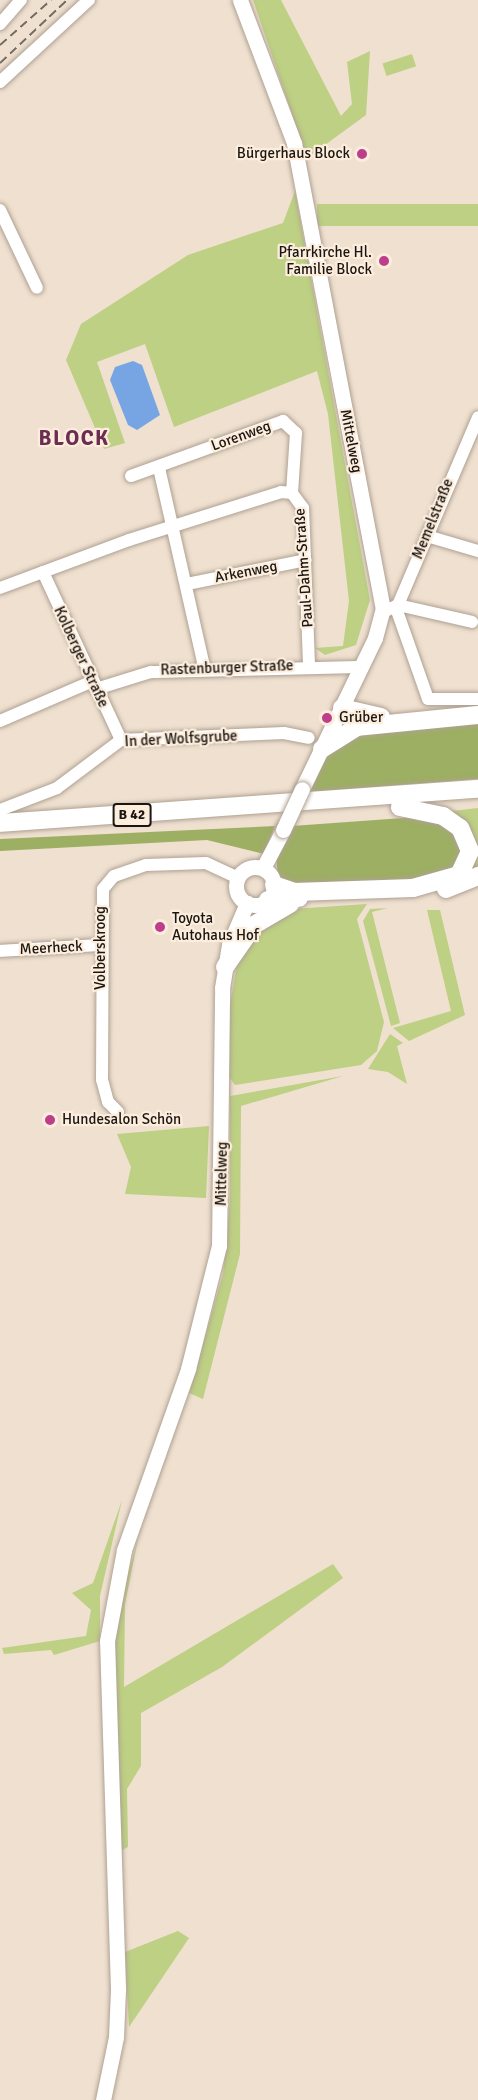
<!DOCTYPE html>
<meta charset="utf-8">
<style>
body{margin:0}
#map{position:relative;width:478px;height:2100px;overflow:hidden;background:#efe0d0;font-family:Signika,sans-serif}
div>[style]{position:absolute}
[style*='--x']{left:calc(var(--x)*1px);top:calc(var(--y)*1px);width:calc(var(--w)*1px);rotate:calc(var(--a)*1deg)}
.green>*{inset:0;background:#bdd083;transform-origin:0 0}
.forest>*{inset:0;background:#9daf63}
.water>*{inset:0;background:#77a5e3}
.roads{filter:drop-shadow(0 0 2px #afa192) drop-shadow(0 0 2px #afa192)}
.minor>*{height:12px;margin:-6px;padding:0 6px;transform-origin:6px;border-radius:6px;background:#fff}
.major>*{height:15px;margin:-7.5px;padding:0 7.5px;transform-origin:7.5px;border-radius:7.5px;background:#fff}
.major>.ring{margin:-7.5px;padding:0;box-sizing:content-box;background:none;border:15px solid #fff;border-radius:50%}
.highway>*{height:18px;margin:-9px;padding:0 9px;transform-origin:9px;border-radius:9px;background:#fff}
.rail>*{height:2px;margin-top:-1px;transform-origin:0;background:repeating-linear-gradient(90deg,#726960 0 9px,transparent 0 13.5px)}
.bridges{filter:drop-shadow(0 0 2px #afa192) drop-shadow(0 0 2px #afa192)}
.major-bridge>*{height:15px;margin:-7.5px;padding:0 7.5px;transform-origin:7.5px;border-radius:7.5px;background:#fff}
.dots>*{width:16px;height:16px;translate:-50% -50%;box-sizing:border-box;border:3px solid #fceddd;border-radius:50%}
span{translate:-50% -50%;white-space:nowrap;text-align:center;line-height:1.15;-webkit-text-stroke:4.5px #fceddd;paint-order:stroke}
.shield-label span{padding:2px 4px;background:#fceddd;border:2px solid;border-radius:4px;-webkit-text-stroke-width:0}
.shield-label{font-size:14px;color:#1b1611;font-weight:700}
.poi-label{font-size:15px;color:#1b1611}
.right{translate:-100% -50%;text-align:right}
.left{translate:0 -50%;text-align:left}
.street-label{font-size:15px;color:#1b1611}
.district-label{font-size:21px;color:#6b2d51;font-weight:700;letter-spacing:1.5px}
</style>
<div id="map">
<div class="green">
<i style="clip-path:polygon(253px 0,281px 0,341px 116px,352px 104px,347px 62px,370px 51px,366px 115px,307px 158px)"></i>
<i style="left:412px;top:54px;width:13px;height:31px;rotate:72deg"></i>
<i style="clip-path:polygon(295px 191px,370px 600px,356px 645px,325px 655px,315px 648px,343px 646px,349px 601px,328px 414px,317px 371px,174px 427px,145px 344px,97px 362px,125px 443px,104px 449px,66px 360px,81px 324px,188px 255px,283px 223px)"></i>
<i style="left:478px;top:204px;width:22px;height:161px;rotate:90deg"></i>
<i style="clip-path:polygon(478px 808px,478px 869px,472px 875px,443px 812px)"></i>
<i style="clip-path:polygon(367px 904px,357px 919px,384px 1022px,377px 1051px,361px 1065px,235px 1085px,229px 1077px,228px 1017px,237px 964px,249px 938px,293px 909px)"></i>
<i style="clip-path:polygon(388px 908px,372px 912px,400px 1023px,391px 1026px,363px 921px,370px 909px)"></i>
<i style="clip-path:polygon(427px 910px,440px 910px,465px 1015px,409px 1041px,393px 1028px,451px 1011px)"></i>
<i style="clip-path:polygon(390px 1034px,403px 1043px,397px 1046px,407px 1084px,388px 1072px,368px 1069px)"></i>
<i style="clip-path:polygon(343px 1076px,241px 1106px,240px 1254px,203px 1399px,189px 1393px,223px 1274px,230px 1200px,230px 1096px)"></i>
<i style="clip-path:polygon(209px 1126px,206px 1198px,125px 1194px,131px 1167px,117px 1134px)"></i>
<i style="clip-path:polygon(122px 1500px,100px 1596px,100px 1641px,54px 1655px,51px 1650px,4px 1654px,2px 1648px,86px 1636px,91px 1610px,72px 1593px,93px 1583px)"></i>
<i style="clip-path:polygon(138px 1539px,125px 1604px,124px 1687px,333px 1564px,343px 1578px,222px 1667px,141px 1713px,141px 1766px,127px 1789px,128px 1847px,122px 1850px,113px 1655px,119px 1606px)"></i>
<i style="clip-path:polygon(178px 1931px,189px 1938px,129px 2027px,125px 1952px)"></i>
</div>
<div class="forest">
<i style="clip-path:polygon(478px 718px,478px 779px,308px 792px,321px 763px,342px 736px)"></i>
<i style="clip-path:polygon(417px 817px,453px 827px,465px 855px,446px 878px,303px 889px,278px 877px,276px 856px,292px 826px)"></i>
<i style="clip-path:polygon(275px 826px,264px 854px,207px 840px,0 851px,0 839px)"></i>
</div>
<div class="water">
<i style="clip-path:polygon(133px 361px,142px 365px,160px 415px,137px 430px,128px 425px,110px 380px,115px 367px)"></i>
</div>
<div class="roads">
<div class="minor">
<i style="--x:0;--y:24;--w:32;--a:-49"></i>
<i style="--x:0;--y:82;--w:121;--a:-42.7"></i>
<i style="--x:0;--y:210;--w:86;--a:64.6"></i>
<i style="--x:159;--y:468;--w:207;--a:77.2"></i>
<i style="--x:131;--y:476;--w:162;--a:-19.9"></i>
<i style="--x:283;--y:421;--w:18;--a:43"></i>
<i style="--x:296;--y:433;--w:60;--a:93.8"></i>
<i style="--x:427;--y:536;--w:53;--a:16.4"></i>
<i style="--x:43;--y:572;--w:185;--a:65.1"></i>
<i style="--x:187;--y:584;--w:121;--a:-11.4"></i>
<i style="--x:0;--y:588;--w:138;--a:-20.4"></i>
<i style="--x:129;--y:540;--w:159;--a:-17.5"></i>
<i style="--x:281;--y:492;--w:11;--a:5"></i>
<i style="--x:292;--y:493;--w:19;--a:54"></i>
<i style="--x:303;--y:508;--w:157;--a:87.8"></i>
<i style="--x:398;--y:605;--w:76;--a:12.9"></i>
<i style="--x:396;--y:608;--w:96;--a:70.6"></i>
<i style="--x:428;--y:699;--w:50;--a:0"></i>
<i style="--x:383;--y:612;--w:17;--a:-25"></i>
<i style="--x:398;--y:605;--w:204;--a:-66.9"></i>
<i style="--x:96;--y:689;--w:58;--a:-17.2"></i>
<i style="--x:151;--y:672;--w:211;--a:-1.4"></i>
<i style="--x:0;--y:721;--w:101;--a:-23.3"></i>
<i style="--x:0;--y:810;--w:61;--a:-21.1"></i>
<i style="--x:57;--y:788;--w:80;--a:-36.9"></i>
<i style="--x:121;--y:740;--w:163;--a:-2.5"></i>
<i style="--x:284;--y:733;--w:25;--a:11"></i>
<i style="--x:0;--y:951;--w:102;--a:-3.4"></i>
<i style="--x:118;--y:1112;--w:14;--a:-135"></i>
<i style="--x:108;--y:1102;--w:23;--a:-105"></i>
<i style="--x:102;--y:1080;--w:191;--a:-89.7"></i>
<i style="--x:103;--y:889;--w:17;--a:-50"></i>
<i style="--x:114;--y:876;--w:34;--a:-19"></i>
<i style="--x:146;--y:865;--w:60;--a:-1.9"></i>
<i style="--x:206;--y:863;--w:35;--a:25"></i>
</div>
<div class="major">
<i style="--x:240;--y:0;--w:153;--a:69.3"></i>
<i style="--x:294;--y:143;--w:473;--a:79.2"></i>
<i style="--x:383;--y:608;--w:31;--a:105"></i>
<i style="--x:375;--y:638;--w:168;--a:115.8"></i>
<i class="ring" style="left:236px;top:867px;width:23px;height:23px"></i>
<i style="--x:263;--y:868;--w:43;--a:-62.2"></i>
<i style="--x:103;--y:2100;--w:64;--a:-78.3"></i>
<i style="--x:116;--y:2037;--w:48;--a:-87.6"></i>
<i style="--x:118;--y:1989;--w:348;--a:-91.8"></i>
<i style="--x:107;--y:1641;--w:93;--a:-79.4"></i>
<i style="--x:124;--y:1550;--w:192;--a:-70.5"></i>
<i style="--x:188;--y:1369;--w:127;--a:-75.9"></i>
<i style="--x:219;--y:1246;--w:258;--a:-89.3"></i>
<i style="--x:222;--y:988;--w:44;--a:-80.8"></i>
<i style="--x:229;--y:945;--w:46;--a:-66.8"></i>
</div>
<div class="highway">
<i style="--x:342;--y:708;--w:40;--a:13"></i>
<i style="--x:322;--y:749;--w:41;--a:-32.2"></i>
<i style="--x:357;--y:727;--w:122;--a:-5.7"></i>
<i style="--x:0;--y:823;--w:479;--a:-4.1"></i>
<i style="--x:274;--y:885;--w:21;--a:19"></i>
<i style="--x:294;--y:892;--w:119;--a:-1.9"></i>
<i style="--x:413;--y:888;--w:48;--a:-15.8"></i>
<i style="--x:459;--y:875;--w:26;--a:-65"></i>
<i style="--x:470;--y:851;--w:25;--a:-113"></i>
<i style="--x:460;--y:828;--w:21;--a:-145"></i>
<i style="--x:443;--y:816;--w:44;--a:-168.2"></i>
<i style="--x:446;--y:889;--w:35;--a:-22"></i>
<i style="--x:268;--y:900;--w:31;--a:-4"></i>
<i style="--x:225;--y:967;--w:51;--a:-55.4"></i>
<i style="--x:254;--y:925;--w:42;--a:-30.3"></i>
</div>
</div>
<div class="rail">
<i style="--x:0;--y:45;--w:68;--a:-41.4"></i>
<i style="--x:0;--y:63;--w:92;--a:-43.2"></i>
</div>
<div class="bridges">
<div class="major-bridge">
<i style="--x:283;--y:830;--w:45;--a:-65.1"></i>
</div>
</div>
<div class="dots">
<i style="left:362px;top:154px;background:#bd3e8b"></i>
<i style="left:384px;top:261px;background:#bd3e8b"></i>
<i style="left:327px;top:718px;background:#bd3e8b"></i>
<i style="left:160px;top:927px;background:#bd3e8b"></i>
<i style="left:50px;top:1120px;background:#bd3e8b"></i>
</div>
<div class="shield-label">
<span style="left:132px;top:815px">B 42</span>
</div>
<div class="poi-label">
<span class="right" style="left:350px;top:154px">Bürgerhaus Block</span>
<span class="right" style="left:372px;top:261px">Pfarrkirche Hl.<br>Familie Block</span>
<span class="left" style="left:339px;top:718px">Grüber</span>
<span class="left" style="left:172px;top:927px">Toyota<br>Autohaus Hof</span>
<span class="left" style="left:62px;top:1120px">Hundesalon Schön</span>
</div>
<div class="street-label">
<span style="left:241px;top:436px;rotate:-20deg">Lorenweg</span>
<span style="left:351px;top:441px;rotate:79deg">Mittelweg</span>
<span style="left:433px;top:519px;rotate:-68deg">Memelstraße</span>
<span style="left:304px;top:568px;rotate:-94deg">Paul-Dahm-Straße</span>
<span style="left:246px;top:572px;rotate:-11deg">Arkenweg</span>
<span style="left:81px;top:657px;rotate:65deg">Kolberger Straße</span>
<span style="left:227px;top:668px;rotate:-2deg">Rastenburger Straße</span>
<span style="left:181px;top:739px;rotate:-3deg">In der Wolfsgrube</span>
<span style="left:51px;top:948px;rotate:-3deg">Meerheck</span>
<span style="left:101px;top:948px;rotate:-90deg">Volberskroog</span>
<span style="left:222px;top:1174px;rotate:-89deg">Mittelweg</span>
</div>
<div class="district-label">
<span style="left:74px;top:438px">BLOCK</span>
</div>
</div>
